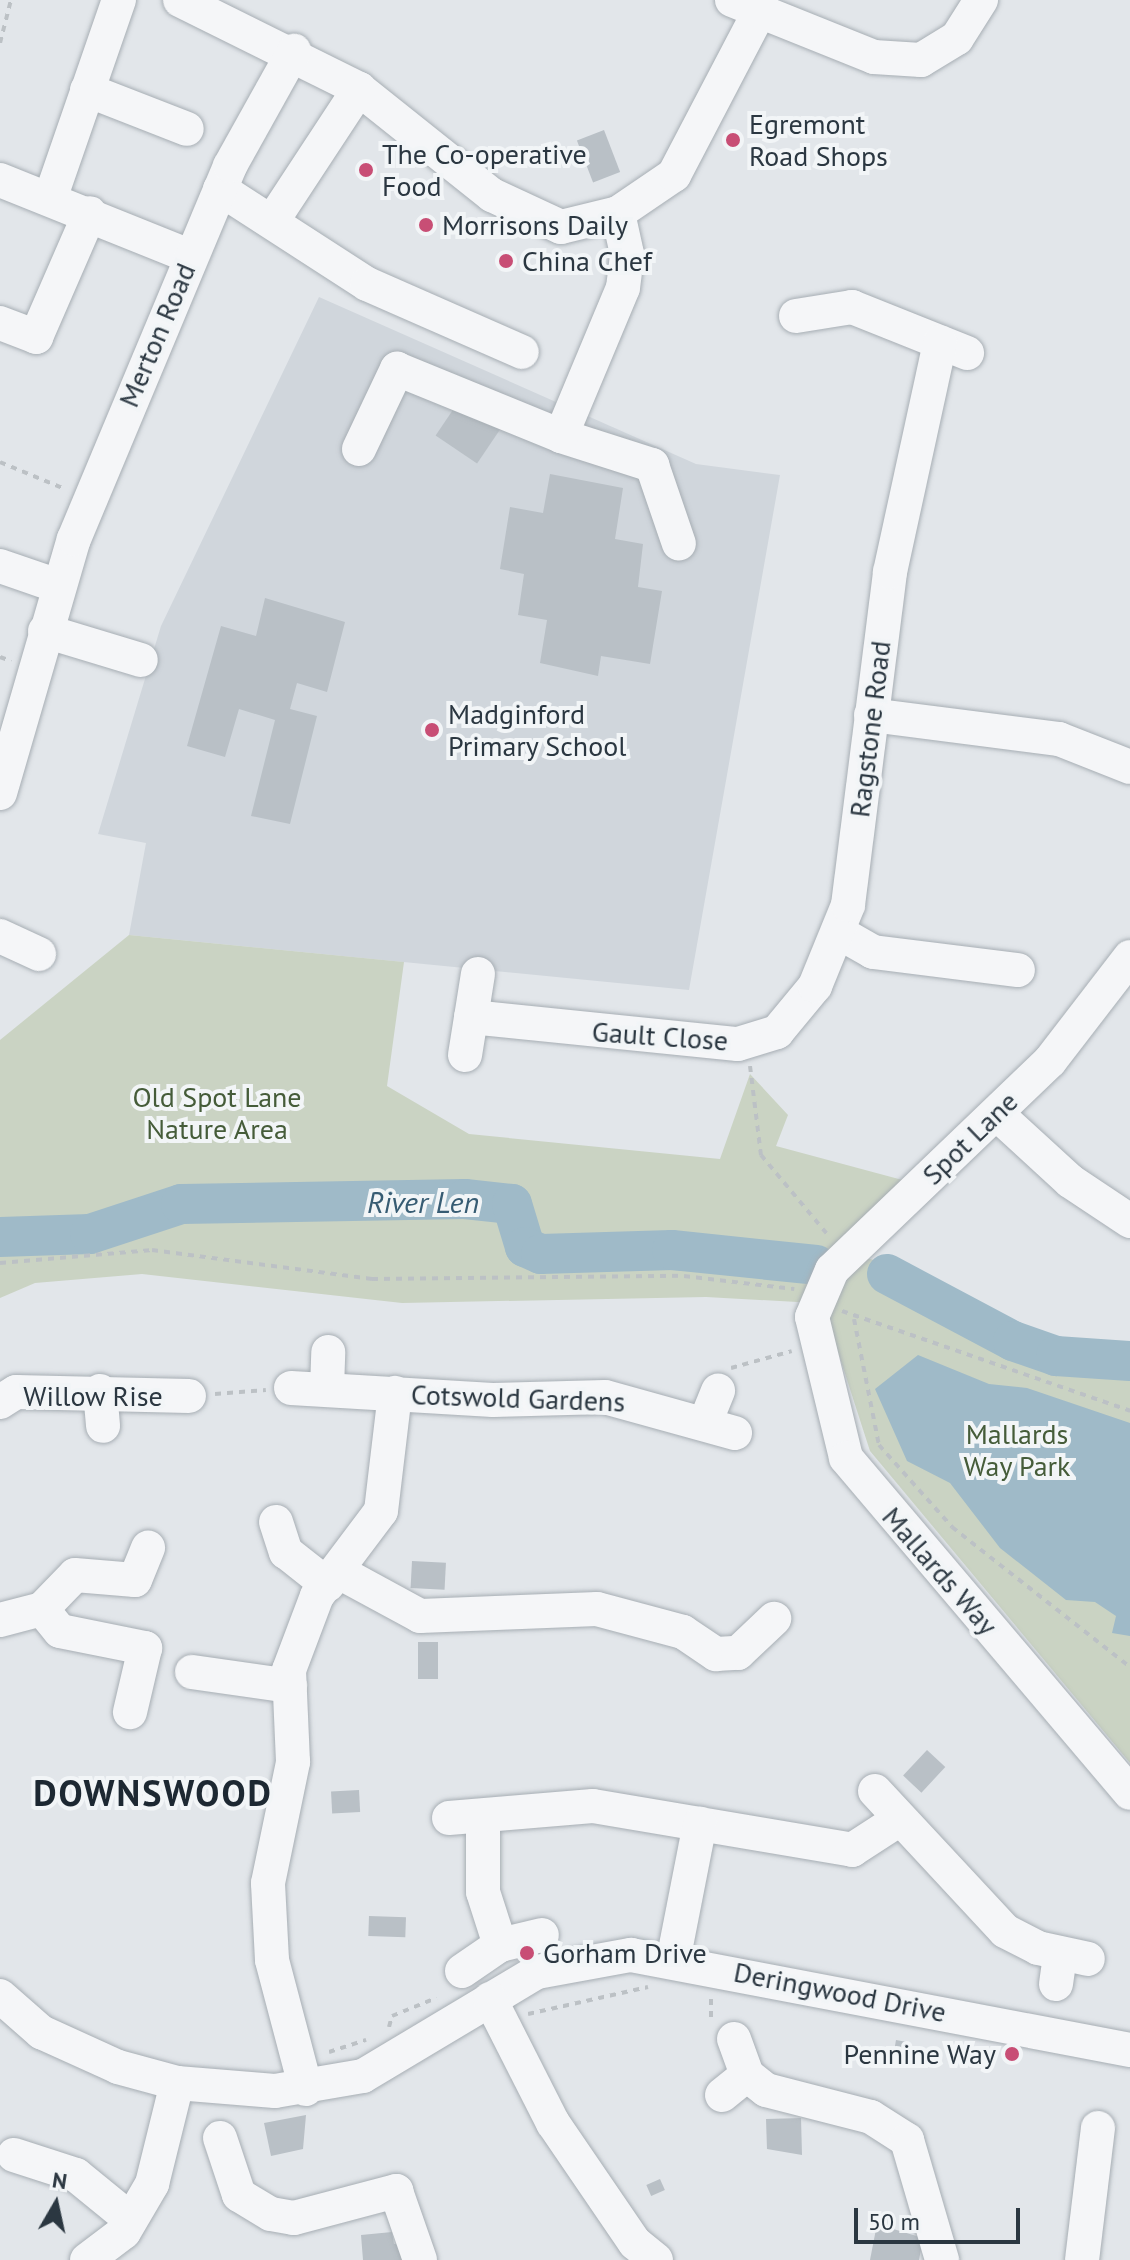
<!DOCTYPE html>
<style>
body{margin:0}
#map{position:relative;width:1130px;height:2260px;overflow:hidden;background:#e2e6ea;font-family:"PT Sans",sans-serif}
div>[style]{position:absolute}
[style*='--x']{left:calc(var(--x)*1px);top:calc(var(--y)*1px);width:calc(var(--w)*1px);rotate:calc(var(--a)*1deg)}
.built>*{inset:0;background:#d0d6dc}
.green>*{inset:0;background:#cad3c3}
.water>*{inset:0;background:#9fbac8}
.river>*{height:40px;margin:-20px;padding:0 20px;transform-origin:20px;border-radius:20px;background:#9fbac8}
.building>*{inset:0;background:#b9c0c6;transform-origin:0 0}
.path>*{height:4px;margin-top:-2px;transform-origin:0;background:repeating-linear-gradient(90deg,#bcc1c5 0 6px,transparent 0 12px)}
.roads{filter:drop-shadow(0 0 2px #a7aeb4) drop-shadow(0 0 2px #a7aeb4)}
.minor>*{height:34px;margin:-17px;padding:0 17px;transform-origin:17px;border-radius:17px;background:#f5f6f8}
.dots>*{width:22px;height:22px;translate:-50% -50%;box-sizing:border-box;border:4px solid #f2f5f7;border-radius:50%}
span{translate:-50% -50%;white-space:nowrap;text-align:center;line-height:1.15;-webkit-text-stroke:8px #f2f5f7;paint-order:stroke}
.poi-label{font-size:28px;color:#2b3741}
.left{translate:0 -50%;text-align:left}
.right{translate:-100% -50%;text-align:right}
.street-label{font-size:28px;color:#2b3741}
.park-label{font-size:28px;color:#455c39}
.water-label{font-size:30px;color:#375c73;font-style:italic}
.district-label{font-size:36px;color:#1d2832;font-weight:700;letter-spacing:2px}
.north{position:absolute;left:16px;top:2164px;width:80px;height:80px;-webkit-text-stroke:6px #f2f5f7;paint-order:stroke;rotate:9deg;font-size:22px;font-weight:700;line-height:32px;text-align:center;color:#2b3741}
.north::after{content:'';display:block;margin:auto;width:28px;height:36px;background:#2b3741;clip-path:polygon(50% 0,100% 100%,50% 72%,0 100%)}
.scale{position:absolute;left:854px;top:2208px;width:166px;height:36px;box-sizing:border-box;border:4px solid #2b3741;border-top:0;padding-left:10px;font-size:24px;line-height:28px;white-space:nowrap;color:#2b3741;-webkit-text-stroke:6px #f2f5f7;paint-order:stroke}
</style>
<div id="map">
<div class="built">
<i style="clip-path:polygon(319px 297px,696px 464px,780px 475px,689px 990px,129px 935px,146px 843px,98px 834px,161px 626px)"></i>
</div>
<div class="green">
<i style="clip-path:polygon(129px 935px,404px 962px,387px 1086px,469px 1134px,720px 1159px,750px 1074px,788px 1115px,776px 1146px,921px 1185px,859px 1256px,892px 1265px,1029px 1338px,1130px 1349px,1130px 1763px,870px 1451px,828px 1321px,815px 1303px,706px 1297px,402px 1303px,142px 1274px,35px 1283px,0 1298px,0 1040px)"></i>
</div>
<div class="water">
<i style="clip-path:polygon(918px 1355px,989px 1384px,1027px 1388px,1130px 1423px,1130px 1636px,1112px 1633px,1116px 1616px,1095px 1602px,1066px 1600px,1000px 1548px,950px 1483px,907px 1461px,875px 1389px)"></i>
</div>
<div class="river">
<i style="--x:0;--y:1237;--w:90;--a:-1.9"></i>
<i style="--x:90;--y:1234;--w:96;--a:-18.2"></i>
<i style="--x:181;--y:1204;--w:284;--a:-1"></i>
<i style="--x:465;--y:1199;--w:47;--a:6.1"></i>
<i style="--x:512;--y:1204;--w:45;--a:73.2"></i>
<i style="--x:525;--y:1247;--w:17;--a:24"></i>
<i style="--x:541;--y:1254;--w:131;--a:-1.7"></i>
<i style="--x:672;--y:1250;--w:145;--a:5.9"></i>
<i style="--x:887;--y:1274;--w:143;--a:28"></i>
<i style="--x:1013;--y:1341;--w:46;--a:19.2"></i>
<i style="--x:1056;--y:1356;--w:74;--a:3.9"></i>
</div>
<div class="building">
<i style="left:604px;top:130px;width:45px;height:29px;rotate:69deg"></i>
<i style="left:463px;top:395px;width:50px;height:49px;rotate:34deg"></i>
<i style="clip-path:polygon(550px 474px,623px 488px,615px 539px,643px 544px,638px 587px,662px 591px,650px 664px,601px 656px,598px 676px,540px 663px,547px 620px,518px 615px,524px 574px,500px 569px,510px 507px,543px 513px)"></i>
<i style="clip-path:polygon(265px 598px,345px 622px,327px 692px,297px 683px,290px 709px,317px 716px,290px 824px,251px 816px,275px 720px,239px 709px,225px 757px,187px 746px,221px 626px,256px 636px)"></i>
<i style="left:412px;top:1561px;width:34px;height:27px;rotate:3deg"></i>
<i style="left:418px;top:1642px;width:20px;height:37px"></i>
<i style="left:927px;top:1750px;width:25px;height:35px;rotate:43deg"></i>
<i style="left:359px;top:1790px;width:22px;height:28px;rotate:87deg"></i>
<i style="left:369px;top:1916px;width:37px;height:20px;rotate:2deg"></i>
<i style="left:896px;top:2040px;width:11px;height:19px;rotate:10deg"></i>
<i style="clip-path:polygon(306px 2115px,303px 2149px,271px 2156px,264px 2123px)"></i>
<i style="clip-path:polygon(801px 2118px,802px 2155px,767px 2149px,766px 2119px)"></i>
<i style="left:660px;top:2179px;width:12px;height:15px;rotate:66deg"></i>
<i style="clip-path:polygon(877px 2224px,923px 2238px,919px 2260px,870px 2260px)"></i>
<i style="clip-path:polygon(392px 2232px,394px 2244px,404px 2243px,405px 2260px,363px 2260px,361px 2235px)"></i>
</div>
<div class="path">
<i style="--x:0;--y:43;--w:44;--a:-75.7"></i>
<i style="--x:0;--y:462;--w:70;--a:22.6"></i>
<i style="--x:0;--y:657;--w:12;--a:20"></i>
<i style="--x:750;--y:1066;--w:90;--a:83"></i>
<i style="--x:761;--y:1155;--w:104;--a:50.1"></i>
<i style="--x:0;--y:1263;--w:153;--a:-4.9"></i>
<i style="--x:152;--y:1250;--w:222;--a:7.5"></i>
<i style="--x:372;--y:1279;--w:312;--a:-0.6"></i>
<i style="--x:684;--y:1276;--w:111;--a:6.7"></i>
<i style="--x:842;--y:1311;--w:305;--a:19.1"></i>
<i style="--x:854;--y:1319;--w:128;--a:78.8"></i>
<i style="--x:879;--y:1445;--w:110;--a:48.3"></i>
<i style="--x:952;--y:1527;--w:226;--a:38.2"></i>
<i style="--x:731;--y:1368;--w:63;--a:-15.6"></i>
<i style="--x:215;--y:1394;--w:51;--a:-4.5"></i>
<i style="--x:711;--y:1999;--w:23;--a:90"></i>
<i style="--x:528;--y:2014;--w:123;--a:-12.7"></i>
<i style="--x:389;--y:2027;--w:11;--a:-75"></i>
<i style="--x:392;--y:2016;--w:48;--a:-22.2"></i>
<i style="--x:329;--y:2052;--w:39;--a:-18"></i>
</div>
<div class="roads">
<div class="minor">
<i style="--x:180;--y:0;--w:200;--a:26.4"></i>
<i style="--x:359;--y:89;--w:170;--a:38.6"></i>
<i style="--x:492;--y:195;--w:76;--a:24.9"></i>
<i style="--x:561;--y:227;--w:59;--a:-13.8"></i>
<i style="--x:618;--y:213;--w:68;--a:-34.2"></i>
<i style="--x:674;--y:175;--w:182;--a:-62.4"></i>
<i style="--x:732;--y:0;--w:153;--a:21.9"></i>
<i style="--x:874;--y:57;--w:47;--a:3.7"></i>
<i style="--x:921;--y:60;--w:42;--a:-31.4"></i>
<i style="--x:957;--y:38;--w:45;--a:-57.7"></i>
<i style="--x:87;--y:90;--w:107;--a:21.3"></i>
<i style="--x:0;--y:180;--w:204;--a:21.9"></i>
<i style="--x:220;--y:189;--w:175;--a:32.9"></i>
<i style="--x:367;--y:284;--w:169;--a:23.7"></i>
<i style="--x:50;--y:199;--w:211;--a:-70.9"></i>
<i style="--x:273;--y:220;--w:157;--a:-56.7"></i>
<i style="--x:796;--y:316;--w:57;--a:-9.1"></i>
<i style="--x:852;--y:307;--w:124;--a:21.8"></i>
<i style="--x:0;--y:323;--w:39;--a:21"></i>
<i style="--x:36;--y:337;--w:135;--a:-66.5"></i>
<i style="--x:561;--y:436;--w:96;--a:17.7"></i>
<i style="--x:652;--y:465;--w:83;--a:71.1"></i>
<i style="--x:359;--y:449;--w:89;--a:-64.6"></i>
<i style="--x:397;--y:369;--w:177;--a:22.2"></i>
<i style="--x:561;--y:436;--w:160;--a:-67.3"></i>
<i style="--x:623;--y:288;--w:34;--a:-83"></i>
<i style="--x:627;--y:254;--w:42;--a:-102.4"></i>
<i style="--x:0;--y:566;--w:61;--a:19"></i>
<i style="--x:45;--y:631;--w:100;--a:16.8"></i>
<i style="--x:871;--y:715;--w:190;--a:7.3"></i>
<i style="--x:1059;--y:739;--w:76;--a:21.5"></i>
<i style="--x:0;--y:793;--w:265;--a:-73.8"></i>
<i style="--x:74;--y:539;--w:404;--a:-67.3"></i>
<i style="--x:230;--y:166;--w:132;--a:-60.9"></i>
<i style="--x:838;--y:932;--w:40;--a:29.7"></i>
<i style="--x:873;--y:952;--w:146;--a:7.1"></i>
<i style="--x:0;--y:936;--w:43;--a:24.8"></i>
<i style="--x:1130;--y:957;--w:131;--a:127.6"></i>
<i style="--x:1050;--y:1061;--w:302;--a:136.2"></i>
<i style="--x:832;--y:1270;--w:51;--a:113.1"></i>
<i style="--x:812;--y:1317;--w:145;--a:76.4"></i>
<i style="--x:846;--y:1458;--w:439;--a:49.7"></i>
<i style="--x:471;--y:1017;--w:268;--a:5.8"></i>
<i style="--x:738;--y:1044;--w:41;--a:-17.1"></i>
<i style="--x:777;--y:1032;--w:60;--a:-50.4"></i>
<i style="--x:815;--y:986;--w:87;--a:-67.8"></i>
<i style="--x:848;--y:905;--w:336;--a:-82.8"></i>
<i style="--x:890;--y:572;--w:235;--a:-77.7"></i>
<i style="--x:465;--y:1055;--w:82;--a:-80.9"></i>
<i style="--x:997;--y:1114;--w:99;--a:42.5"></i>
<i style="--x:1070;--y:1181;--w:72;--a:33.7"></i>
<i style="--x:291;--y:1388;--w:202;--a:3.4"></i>
<i style="--x:493;--y:1400;--w:112;--a:-1.5"></i>
<i style="--x:605;--y:1397;--w:135;--a:15.5"></i>
<i style="--x:327;--y:1389;--w:37;--a:-88"></i>
<i style="--x:100;--y:1391;--w:35;--a:85"></i>
<i style="--x:0;--y:1402;--w:19;--a:-32"></i>
<i style="--x:16;--y:1392;--w:173;--a:1.3"></i>
<i style="--x:705;--y:1423;--w:35;--a:-68"></i>
<i style="--x:276;--y:1522;--w:32;--a:72"></i>
<i style="--x:286;--y:1552;--w:53;--a:38.2"></i>
<i style="--x:339;--y:1572;--w:92;--a:28.5"></i>
<i style="--x:420;--y:1616;--w:177;--a:-2.3"></i>
<i style="--x:597;--y:1609;--w:89;--a:15"></i>
<i style="--x:683;--y:1632;--w:40;--a:34"></i>
<i style="--x:716;--y:1654;--w:22;--a:-3"></i>
<i style="--x:738;--y:1653;--w:50;--a:-43.4"></i>
<i style="--x:42;--y:1609;--w:28;--a:51"></i>
<i style="--x:60;--y:1631;--w:87;--a:11.3"></i>
<i style="--x:145;--y:1648;--w:66;--a:103.2"></i>
<i style="--x:42;--y:1609;--w:47;--a:-45.9"></i>
<i style="--x:75;--y:1575;--w:60;--a:4.8"></i>
<i style="--x:135;--y:1580;--w:35;--a:-68"></i>
<i style="--x:0;--y:1620;--w:43;--a:-14.7"></i>
<i style="--x:192;--y:1672;--w:99;--a:8.1"></i>
<i style="--x:875;--y:1791;--w:191;--a:47.1"></i>
<i style="--x:1005;--y:1931;--w:37;--a:27"></i>
<i style="--x:1038;--y:1948;--w:51;--a:12.4"></i>
<i style="--x:483;--y:1816;--w:76;--a:90"></i>
<i style="--x:483;--y:1892;--w:56;--a:72.2"></i>
<i style="--x:449;--y:1818;--w:144;--a:-4.8"></i>
<i style="--x:593;--y:1806;--w:263;--a:9.6"></i>
<i style="--x:852;--y:1850;--w:57;--a:-32.9"></i>
<i style="--x:673;--y:1961;--w:140;--a:-78.9"></i>
<i style="--x:462;--y:1971;--w:46;--a:-34.4"></i>
<i style="--x:500;--y:1945;--w:43;--a:-13.4"></i>
<i style="--x:1056;--y:1984;--w:29;--a:-82"></i>
<i style="--x:0;--y:1996;--w:55;--a:41.3"></i>
<i style="--x:41;--y:2032;--w:85;--a:24.4"></i>
<i style="--x:118;--y:2067;--w:61;--a:15.2"></i>
<i style="--x:177;--y:2083;--w:98;--a:4.7"></i>
<i style="--x:275;--y:2091;--w:89;--a:-9.7"></i>
<i style="--x:363;--y:2076;--w:203;--a:-30.9"></i>
<i style="--x:537;--y:1972;--w:96;--a:-10.3"></i>
<i style="--x:631;--y:1955;--w:508;--a:10.78"></i>
<i style="--x:490;--y:1999;--w:139;--a:63.1"></i>
<i style="--x:553;--y:2123;--w:145;--a:55.7"></i>
<i style="--x:635;--y:2243;--w:27;--a:39"></i>
<i style="--x:734;--y:2039;--w:38;--a:70"></i>
<i style="--x:747;--y:2075;--w:24;--a:38"></i>
<i style="--x:766;--y:2090;--w:108;--a:14.4"></i>
<i style="--x:871;--y:2117;--w:43;--a:32.6"></i>
<i style="--x:907;--y:2140;--w:125;--a:73.7"></i>
<i style="--x:306;--y:2089;--w:133;--a:-104.8"></i>
<i style="--x:272;--y:1960;--w:77;--a:-93"></i>
<i style="--x:268;--y:1883;--w:124;--a:-78.3"></i>
<i style="--x:293;--y:1762;--w:92;--a:-92.5"></i>
<i style="--x:289;--y:1670;--w:79;--a:-69.3"></i>
<i style="--x:317;--y:1596;--w:106;--a:-53"></i>
<i style="--x:381;--y:1511;--w:119;--a:-83.2"></i>
<i style="--x:722;--y:2095;--w:32;--a:-39"></i>
<i style="--x:220;--y:2138;--w:60;--a:71.6"></i>
<i style="--x:239;--y:2195;--w:37;--a:31"></i>
<i style="--x:271;--y:2214;--w:23;--a:10"></i>
<i style="--x:294;--y:2218;--w:106;--a:-14.8"></i>
<i style="--x:396;--y:2191;--w:73;--a:70.8"></i>
<i style="--x:14;--y:2155;--w:65;--a:17.9"></i>
<i style="--x:76;--y:2175;--w:70;--a:39.2"></i>
<i style="--x:87;--y:2260;--w:46;--a:-37.1"></i>
<i style="--x:124;--y:2232;--w:56;--a:-59.7"></i>
<i style="--x:152;--y:2184;--w:104;--a:-76.1"></i>
<i style="--x:1082;--y:2260;--w:133;--a:-83.1"></i>
</div>
</div>
<div class="dots">
<i style="left:733px;top:140px;background:#c84e75"></i>
<i style="left:366px;top:170px;background:#c84e75"></i>
<i style="left:426px;top:225px;background:#c84e75"></i>
<i style="left:506px;top:261px;background:#c84e75"></i>
<i style="left:432px;top:730px;background:#c84e75"></i>
<i style="left:527px;top:1953px;background:#c84e75"></i>
<i style="left:1012px;top:2054px;background:#c84e75"></i>
</div>
<div class="poi-label">
<span class="left" style="left:749px;top:140px">Egremont<br>Road Shops</span>
<span class="left" style="left:382px;top:170px">The Co-operative<br>Food</span>
<span class="left" style="left:442px;top:225px">Morrisons Daily</span>
<span class="left" style="left:522px;top:261px">China Chef</span>
<span class="left" style="left:448px;top:730px">Madginford<br>Primary School</span>
<span class="left" style="left:543px;top:1953px">Gorham Drive</span>
<span class="right" style="left:996px;top:2054px">Pennine Way</span>
</div>
<div class="street-label">
<span style="left:157px;top:335px;rotate:-67deg">Merton Road</span>
<span style="left:870px;top:729px;rotate:-83deg">Ragstone Road</span>
<span style="left:660px;top:1036px;rotate:4deg">Gault Close</span>
<span style="left:970px;top:1138px;rotate:-44deg">Spot Lane</span>
<span style="left:93px;top:1396px">Willow Rise</span>
<span style="left:518px;top:1398px;rotate:2deg">Cotswold Gardens</span>
<span style="left:940px;top:1571px;rotate:49deg">Mallards Way</span>
<span style="left:840px;top:1992px;rotate:11deg">Deringwood Drive</span>
</div>
<div class="park-label">
<span style="left:217px;top:1113px">Old Spot Lane<br>Nature Area</span>
<span style="left:1017px;top:1450px">Mallards<br>Way Park</span>
</div>
<div class="water-label">
<span style="left:423px;top:1202px">River Len</span>
</div>
<div class="district-label">
<span style="left:153px;top:1793px">DOWNSWOOD</span>
</div>
<div class="north">N</div>
<div class="scale">50 m</div>
</div>
